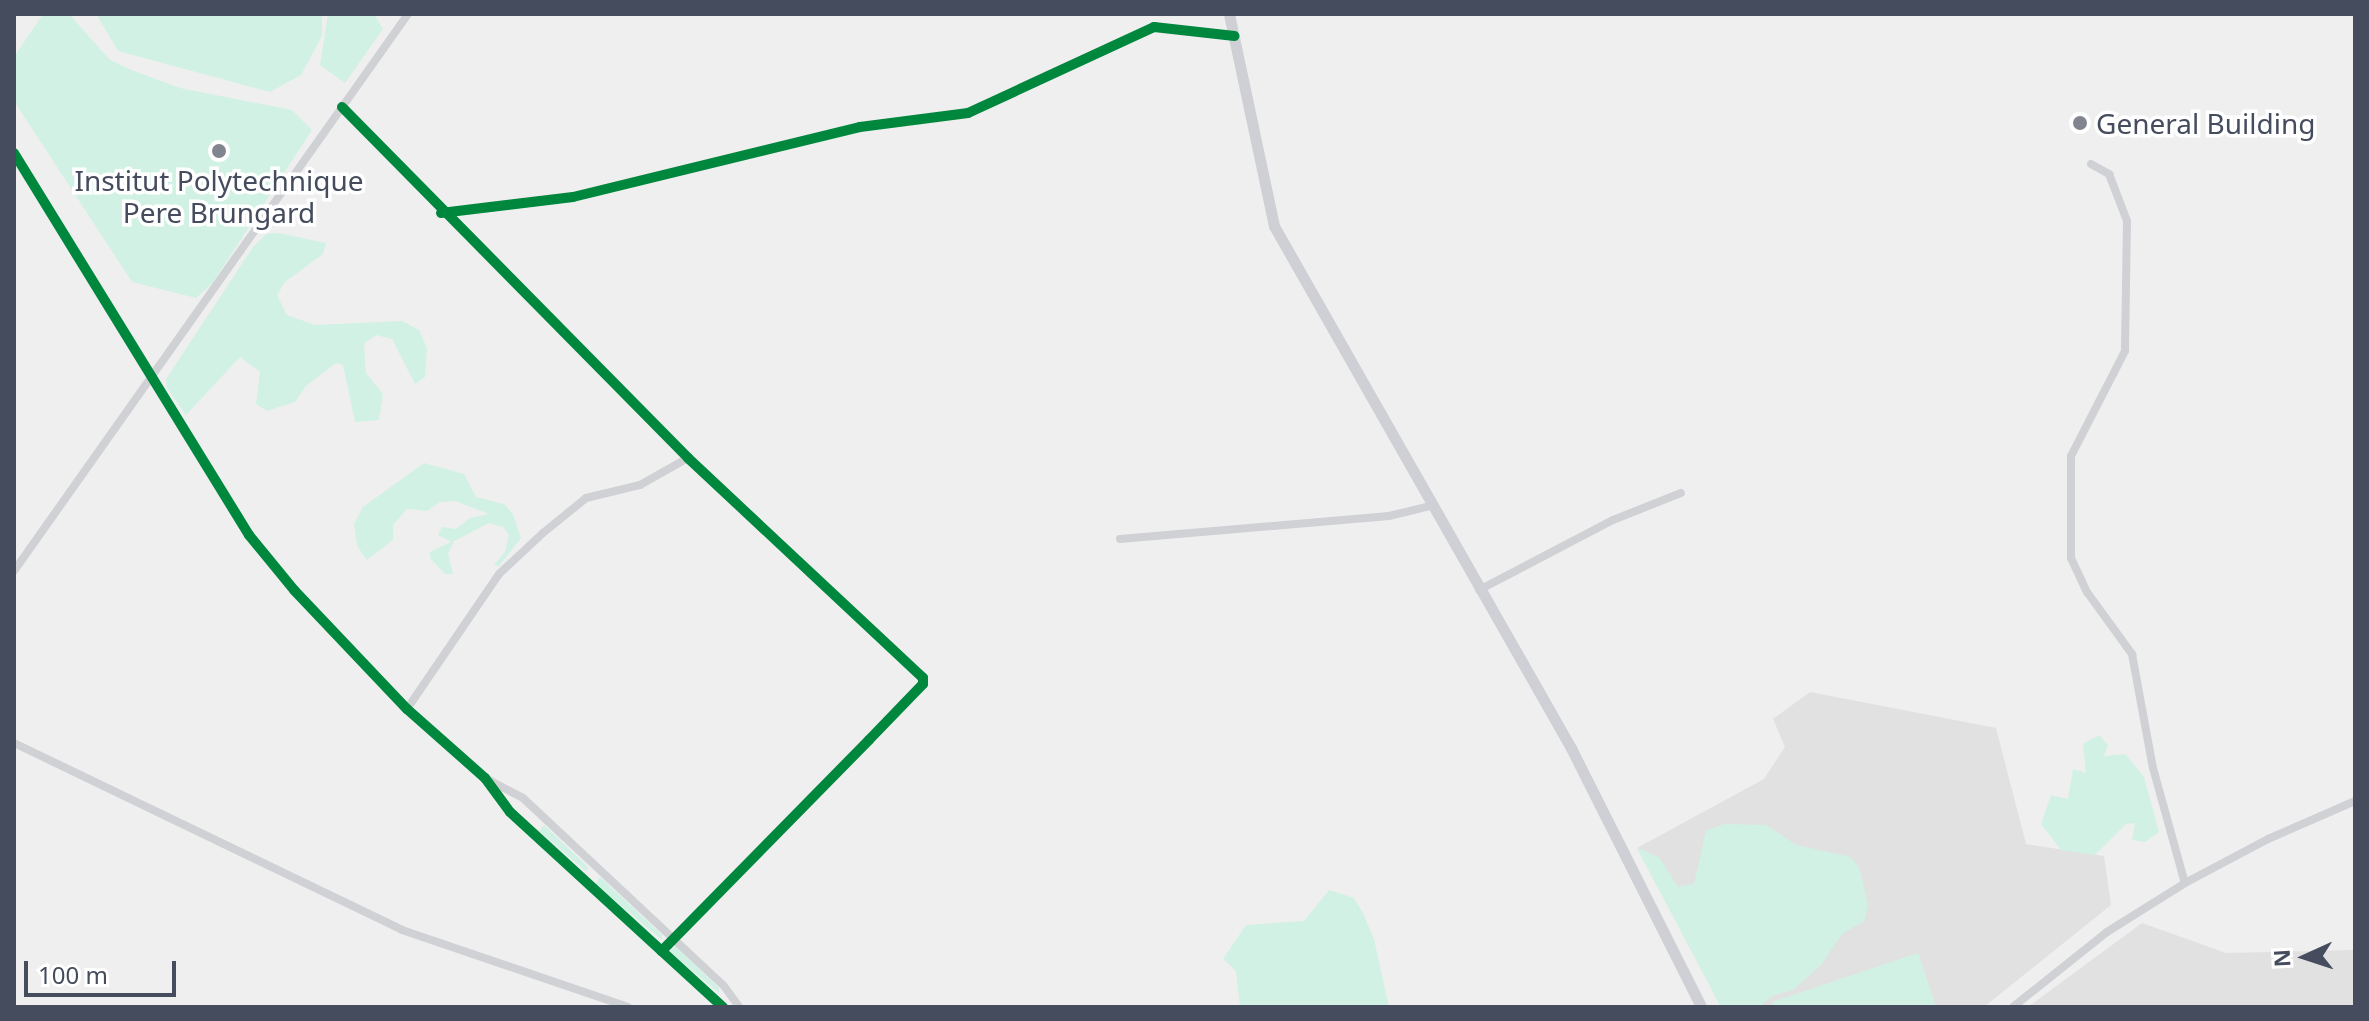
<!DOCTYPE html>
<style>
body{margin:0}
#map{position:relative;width:2369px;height:1021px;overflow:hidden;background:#f0efef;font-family:"Noto Sans",sans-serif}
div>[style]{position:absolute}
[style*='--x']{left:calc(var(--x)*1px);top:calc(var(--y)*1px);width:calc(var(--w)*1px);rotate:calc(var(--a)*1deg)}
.education>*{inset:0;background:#e1e1e1}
.green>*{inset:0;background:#d1f1e5}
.street>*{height:8px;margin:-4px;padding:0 4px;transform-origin:4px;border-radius:4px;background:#d0d1d5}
.secondary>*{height:11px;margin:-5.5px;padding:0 5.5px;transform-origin:5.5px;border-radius:5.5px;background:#ced0d6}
.cycleway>*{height:10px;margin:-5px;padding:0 5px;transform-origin:5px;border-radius:5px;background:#00873e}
.dots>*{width:22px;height:22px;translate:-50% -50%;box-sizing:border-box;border:4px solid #fff;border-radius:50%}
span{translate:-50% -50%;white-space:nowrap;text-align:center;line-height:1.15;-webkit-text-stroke:7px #fff;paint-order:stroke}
.poi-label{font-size:28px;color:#454c5d}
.left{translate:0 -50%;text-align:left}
.frame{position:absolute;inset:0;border:16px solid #454c5d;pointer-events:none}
.north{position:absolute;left:2265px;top:917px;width:80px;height:80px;-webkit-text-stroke:6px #fff;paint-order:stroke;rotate:267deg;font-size:22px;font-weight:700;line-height:32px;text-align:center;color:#454c5d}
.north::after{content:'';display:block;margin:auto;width:28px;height:36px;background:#454c5d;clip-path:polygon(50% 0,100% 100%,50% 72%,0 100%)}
.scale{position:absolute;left:24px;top:961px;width:152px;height:36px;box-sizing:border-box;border:4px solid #454c5d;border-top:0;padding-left:10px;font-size:24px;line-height:28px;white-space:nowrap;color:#454c5d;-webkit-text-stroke:6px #fff;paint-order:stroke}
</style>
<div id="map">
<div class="education">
<i style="clip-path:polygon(1810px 692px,1996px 728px,2026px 844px,2104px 856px,2111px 905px,1984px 1007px,1721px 1007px,1637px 848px,1764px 779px,1785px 747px,1773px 719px)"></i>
<i style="clip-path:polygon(2142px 923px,2226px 953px,2355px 950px,2355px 1007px,2028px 1007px)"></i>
</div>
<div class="green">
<i style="clip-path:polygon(43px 14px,69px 14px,110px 60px,129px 69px,180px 88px,292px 110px,312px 130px,212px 284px,196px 298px,132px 282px,14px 101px,14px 57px)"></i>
<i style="clip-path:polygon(96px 14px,322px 14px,322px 36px,301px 75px,270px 92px,118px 51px)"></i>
<i style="clip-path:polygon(328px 14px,374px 14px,383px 29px,345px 83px,320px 65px)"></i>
<i style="clip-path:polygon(279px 233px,326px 243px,323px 254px,285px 282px,277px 295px,287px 315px,315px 325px,402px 321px,419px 330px,427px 348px,425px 377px,415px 384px,392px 339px,376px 335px,364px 344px,366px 373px,383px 394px,379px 420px,355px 422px,343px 365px,336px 363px,306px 386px,295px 402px,267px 411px,256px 404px,260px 372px,240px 357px,186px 415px,167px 388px,166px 379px,253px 247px,266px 234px)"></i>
<i style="clip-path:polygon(424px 463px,464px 474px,476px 497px,504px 504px,513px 514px,521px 538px,499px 566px,494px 565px,505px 552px,509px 535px,503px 527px,489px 523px,454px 541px,448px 554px,453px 574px,445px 574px,430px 558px,430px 552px,451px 542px,438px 535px,442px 527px,456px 529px,470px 518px,489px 514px,455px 501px,440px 502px,427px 511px,407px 509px,393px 525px,393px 540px,367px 560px,357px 546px,354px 524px,363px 507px)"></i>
<i style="clip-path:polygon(2099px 735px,2108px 745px,2104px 756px,2125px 754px,2144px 777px,2159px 832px,2145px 842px,2132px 840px,2135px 823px,2126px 824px,2095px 855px,2061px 850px,2041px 824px,2051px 795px,2068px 799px,2073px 769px,2086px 773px,2083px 744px)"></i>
<i style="clip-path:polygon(1724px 824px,1766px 825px,1796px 845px,1851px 857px,1860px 870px,1868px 905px,1864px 921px,1842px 934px,1820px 966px,1793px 990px,1772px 996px,1759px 1007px,1721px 1007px,1637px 848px,1659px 857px,1678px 887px,1694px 884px,1706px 831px)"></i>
<i style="clip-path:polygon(544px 825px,588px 867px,587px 872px,539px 831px)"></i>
<i style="clip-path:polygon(600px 877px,662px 935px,662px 940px,595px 884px)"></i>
<i style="clip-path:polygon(1329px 890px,1354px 898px,1363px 913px,1374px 939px,1389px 1007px,1240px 1007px,1236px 971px,1223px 959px,1246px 925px,1304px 921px)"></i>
<i style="clip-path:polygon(676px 946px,719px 988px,719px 993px,670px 952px)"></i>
<i style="clip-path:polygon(1918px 953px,1936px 1007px,1774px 1007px,1772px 1002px)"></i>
</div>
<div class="street">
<i style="--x:342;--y:107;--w:493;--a:45.4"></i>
<i style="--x:688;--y:458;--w:322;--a:43.1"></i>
<i style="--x:923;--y:678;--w:6;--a:90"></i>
<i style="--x:923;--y:684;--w:78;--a:134"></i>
<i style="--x:869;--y:740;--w:296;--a:134.5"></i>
<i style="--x:14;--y:153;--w:448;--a:58.4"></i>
<i style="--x:249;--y:535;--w:71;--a:50.7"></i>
<i style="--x:294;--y:590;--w:164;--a:46.5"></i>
<i style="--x:407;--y:709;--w:104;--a:41.5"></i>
<i style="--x:485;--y:778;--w:42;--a:53.7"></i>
<i style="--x:510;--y:812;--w:289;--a:42.5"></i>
<i style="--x:2091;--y:164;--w:21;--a:29"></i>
<i style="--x:2109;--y:174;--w:50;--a:69"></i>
<i style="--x:2127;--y:221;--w:130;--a:90.9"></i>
<i style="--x:2125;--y:351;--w:118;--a:117.2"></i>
<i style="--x:2071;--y:456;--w:102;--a:90"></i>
<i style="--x:2071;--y:558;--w:38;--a:65"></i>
<i style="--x:2087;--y:592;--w:77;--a:54"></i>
<i style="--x:2132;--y:654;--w:116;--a:79.6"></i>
<i style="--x:2153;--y:768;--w:119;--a:74.5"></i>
<i style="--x:441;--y:213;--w:133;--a:-6.9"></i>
<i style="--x:573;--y:197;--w:295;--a:-13.7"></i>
<i style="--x:860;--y:127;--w:109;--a:-7.4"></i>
<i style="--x:968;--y:113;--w:205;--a:-24.8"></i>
<i style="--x:1154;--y:27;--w:81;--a:6.4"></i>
<i style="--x:1120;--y:539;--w:270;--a:-4.9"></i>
<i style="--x:1389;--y:516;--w:42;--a:-13.7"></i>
<i style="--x:14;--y:571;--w:682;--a:-54.73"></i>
<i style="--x:1479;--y:590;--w:151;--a:-27.6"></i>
<i style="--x:1613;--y:520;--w:73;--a:-21.7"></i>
<i style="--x:407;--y:709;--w:163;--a:-55.7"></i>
<i style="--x:499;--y:574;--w:60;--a:-43"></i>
<i style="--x:543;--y:533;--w:55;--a:-39.1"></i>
<i style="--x:586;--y:498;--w:56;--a:-13.5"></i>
<i style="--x:640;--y:485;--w:55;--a:-29.4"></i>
<i style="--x:14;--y:743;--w:431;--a:25.7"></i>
<i style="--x:402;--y:930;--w:239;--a:18.8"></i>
<i style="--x:489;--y:780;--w:38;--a:28"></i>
<i style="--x:523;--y:798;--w:275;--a:43.1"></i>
<i style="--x:724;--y:986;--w:26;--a:54"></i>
<i style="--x:2013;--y:1007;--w:120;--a:-38.6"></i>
<i style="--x:2107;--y:932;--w:92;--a:-32.1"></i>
<i style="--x:2185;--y:883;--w:94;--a:-27.9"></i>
<i style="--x:2268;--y:839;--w:95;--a:-23.6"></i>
</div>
<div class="secondary">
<i style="--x:1229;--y:14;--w:217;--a:78"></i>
<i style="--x:1274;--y:226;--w:601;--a:60.36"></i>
<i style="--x:1571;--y:748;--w:290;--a:63.3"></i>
</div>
<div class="cycleway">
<i style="--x:342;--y:107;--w:493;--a:45.4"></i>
<i style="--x:688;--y:458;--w:322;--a:43.1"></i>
<i style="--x:923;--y:678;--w:6;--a:90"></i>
<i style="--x:923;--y:684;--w:78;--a:134"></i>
<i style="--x:869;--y:740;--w:296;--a:134.5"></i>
<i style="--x:14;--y:153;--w:448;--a:58.4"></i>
<i style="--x:249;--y:535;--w:71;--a:50.7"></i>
<i style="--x:294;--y:590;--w:164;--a:46.5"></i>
<i style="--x:407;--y:709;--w:104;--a:41.5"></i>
<i style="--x:485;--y:778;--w:42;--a:53.7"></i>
<i style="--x:510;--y:812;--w:289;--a:42.5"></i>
<i style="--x:441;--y:213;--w:133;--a:-6.9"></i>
<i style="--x:573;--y:197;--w:295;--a:-13.7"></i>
<i style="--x:860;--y:127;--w:109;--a:-7.4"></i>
<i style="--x:968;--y:113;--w:205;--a:-24.8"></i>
<i style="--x:1154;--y:27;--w:81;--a:6.4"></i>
</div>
<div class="dots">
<i style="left:2080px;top:123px;background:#818590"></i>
<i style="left:219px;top:151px;background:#818590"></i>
</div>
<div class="poi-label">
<span class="left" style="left:2096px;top:123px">General Building</span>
<span style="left:219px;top:196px">Institut Polytechnique<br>Pere Brungard</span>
</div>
<div class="frame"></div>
<div class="north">N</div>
<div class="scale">100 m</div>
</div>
